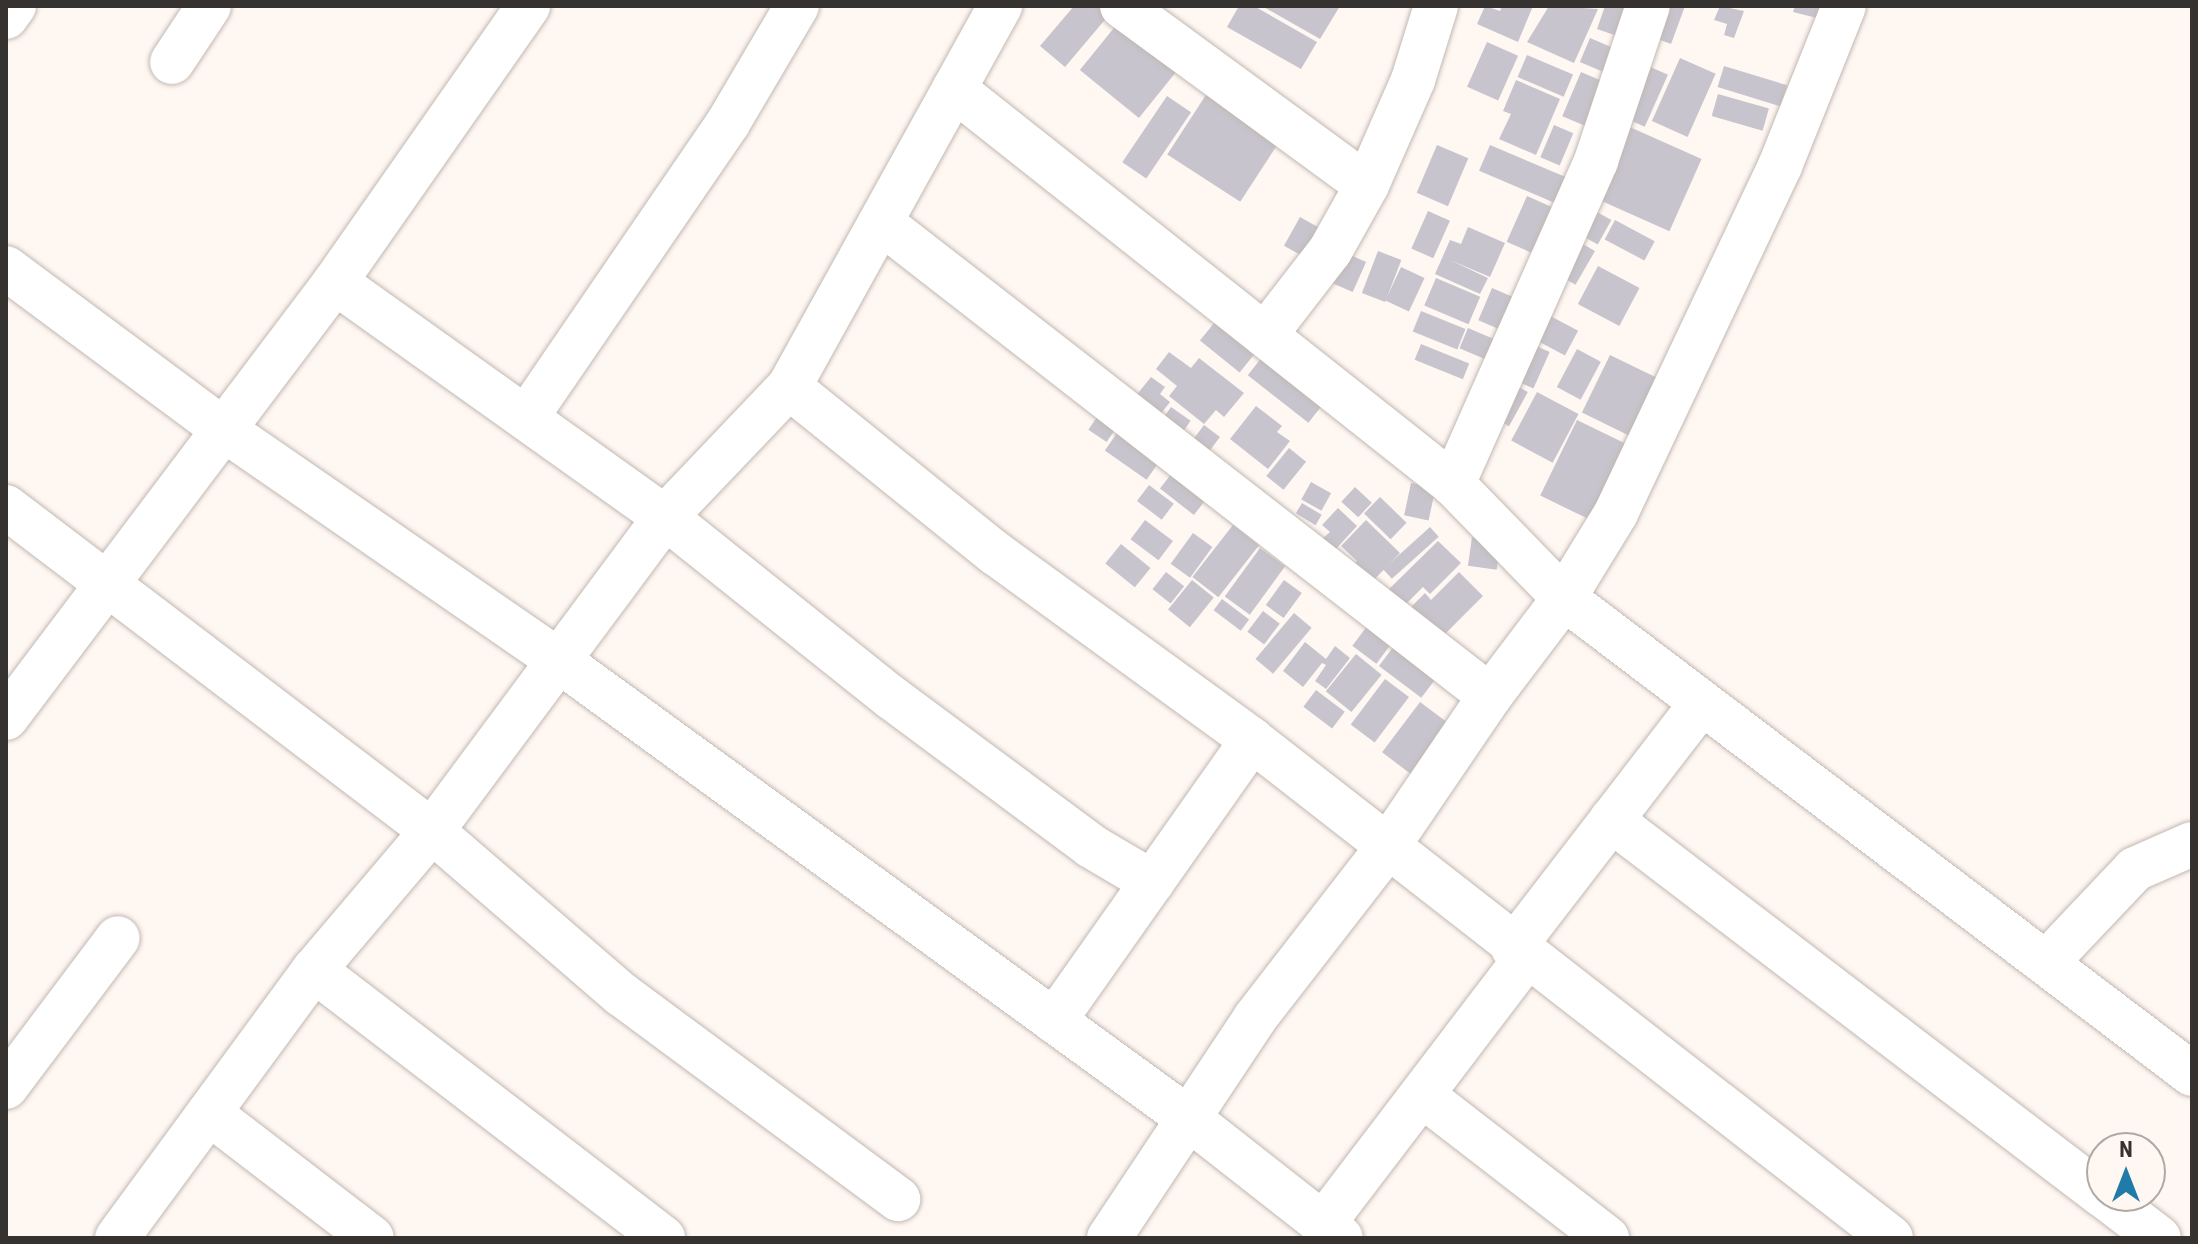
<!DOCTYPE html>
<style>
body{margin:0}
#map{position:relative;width:2198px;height:1244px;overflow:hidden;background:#fff7f2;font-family:"Roboto Condensed",sans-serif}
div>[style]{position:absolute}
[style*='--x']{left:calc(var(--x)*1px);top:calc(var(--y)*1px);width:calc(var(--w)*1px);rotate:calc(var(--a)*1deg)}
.building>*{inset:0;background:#c7c4cd;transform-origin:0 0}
.roads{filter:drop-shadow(0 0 2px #c1b8b2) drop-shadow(0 0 2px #c1b8b2)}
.minor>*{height:44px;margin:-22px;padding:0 22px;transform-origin:22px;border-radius:22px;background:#fff}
span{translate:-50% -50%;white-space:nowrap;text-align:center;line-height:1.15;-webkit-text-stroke:6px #fff7f2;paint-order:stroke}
.frame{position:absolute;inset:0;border:8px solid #363230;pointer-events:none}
.north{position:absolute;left:2086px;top:1132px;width:80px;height:80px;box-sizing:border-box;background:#fff7f2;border:2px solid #afa8a4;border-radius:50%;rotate:0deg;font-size:22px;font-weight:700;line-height:32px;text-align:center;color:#363230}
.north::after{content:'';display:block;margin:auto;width:28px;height:36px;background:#207ba9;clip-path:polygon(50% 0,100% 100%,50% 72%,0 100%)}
</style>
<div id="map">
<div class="building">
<i style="clip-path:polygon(1074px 6px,1114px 9px,1065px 67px,1040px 46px)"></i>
<i style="clip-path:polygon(1239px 6px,1254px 6px,1317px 42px,1301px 69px,1227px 27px)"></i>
<i style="clip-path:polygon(1262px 6px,1340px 6px,1320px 39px)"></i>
<i style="clip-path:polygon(1485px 6px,1500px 11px,1502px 6px,1533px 6px,1518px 42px,1477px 24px)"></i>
<i style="clip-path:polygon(1549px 6px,1598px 9px,1574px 63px,1527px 42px)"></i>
<i style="clip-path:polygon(1605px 6px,1631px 6px,1620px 37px,1597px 29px)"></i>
<i style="clip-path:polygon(1654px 6px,1685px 6px,1671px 44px,1644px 34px)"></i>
<i style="clip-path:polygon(1720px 6px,1744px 11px,1734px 38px,1724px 35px,1727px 24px,1714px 20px)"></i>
<i style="clip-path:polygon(1795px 6px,1820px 6px,1817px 18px,1793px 12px)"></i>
<i style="left:1122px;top:18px;width:76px;height:67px;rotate:39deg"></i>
<i style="left:1590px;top:38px;width:40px;height:26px;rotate:23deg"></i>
<i style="left:1487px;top:42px;width:34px;height:49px;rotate:24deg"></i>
<i style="left:1527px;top:55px;width:50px;height:24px;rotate:23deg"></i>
<i style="left:1680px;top:58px;width:39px;height:69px;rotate:24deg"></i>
<i style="left:1646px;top:65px;width:24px;height:57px;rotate:24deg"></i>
<i style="left:1724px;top:66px;width:66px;height:22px;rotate:17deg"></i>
<i style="left:1581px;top:72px;width:33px;height:48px;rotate:23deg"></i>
<i style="clip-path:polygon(1516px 80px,1560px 99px,1536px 155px,1499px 139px,1511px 114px,1503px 111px)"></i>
<i style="left:1213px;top:84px;width:87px;height:84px;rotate:33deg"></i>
<i style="left:1718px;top:94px;width:53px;height:23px;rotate:16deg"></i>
<i style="left:1167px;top:96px;width:29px;height:80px;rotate:34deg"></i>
<i style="left:1623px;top:124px;width:86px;height:79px;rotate:24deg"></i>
<i style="left:1554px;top:125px;width:21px;height:35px;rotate:23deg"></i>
<i style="left:1437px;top:145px;width:34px;height:52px;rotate:23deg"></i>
<i style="left:1490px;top:145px;width:95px;height:28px;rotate:23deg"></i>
<i style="left:1527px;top:196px;width:43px;height:50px;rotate:24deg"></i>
<i style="left:1586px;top:206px;width:29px;height:28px;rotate:29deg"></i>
<i style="left:1428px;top:211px;width:24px;height:41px;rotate:24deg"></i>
<i style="left:1300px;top:217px;width:23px;height:33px;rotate:29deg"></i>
<i style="left:1615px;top:220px;width:45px;height:22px;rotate:28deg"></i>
<i style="clip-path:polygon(1468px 227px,1505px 243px,1490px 277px,1450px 260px,1488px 278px,1480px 294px,1435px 274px,1450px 240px,1461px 244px)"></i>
<i style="left:1569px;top:236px;width:30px;height:39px;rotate:30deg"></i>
<i style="left:1378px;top:251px;width:25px;height:45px;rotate:21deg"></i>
<i style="left:1346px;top:253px;width:22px;height:33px;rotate:24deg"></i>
<i style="left:1598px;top:266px;width:47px;height:43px;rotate:28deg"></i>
<i style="left:1401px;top:267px;width:26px;height:37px;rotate:25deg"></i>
<i style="left:1436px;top:278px;width:48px;height:30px;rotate:23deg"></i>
<i style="left:1492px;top:288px;width:26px;height:35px;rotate:23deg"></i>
<i style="left:1227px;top:307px;width:51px;height:43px;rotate:39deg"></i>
<i style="left:1421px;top:311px;width:48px;height:22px;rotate:22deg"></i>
<i style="left:1541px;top:311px;width:42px;height:28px;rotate:28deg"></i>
<i style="left:1468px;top:328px;width:30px;height:22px;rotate:23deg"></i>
<i style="left:1525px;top:341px;width:27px;height:40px;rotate:24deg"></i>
<i style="left:1273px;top:343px;width:77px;height:41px;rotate:38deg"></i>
<i style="left:1421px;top:344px;width:52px;height:17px;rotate:22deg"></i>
<i style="left:1577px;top:349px;width:27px;height:43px;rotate:28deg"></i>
<i style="clip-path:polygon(1169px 352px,1191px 368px,1199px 358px,1244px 393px,1224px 417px,1216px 410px,1204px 424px,1169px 396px,1177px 386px,1156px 369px)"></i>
<i style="left:1610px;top:355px;width:55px;height:64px;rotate:26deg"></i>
<i style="clip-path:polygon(1151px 377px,1165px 387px,1160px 394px,1170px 402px,1155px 421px,1131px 402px)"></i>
<i style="left:1506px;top:380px;width:25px;height:39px;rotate:29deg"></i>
<i style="left:1537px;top:392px;width:47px;height:55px;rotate:28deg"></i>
<i style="clip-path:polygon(1256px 406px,1282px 426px,1277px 432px,1290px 441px,1268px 469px,1230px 439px)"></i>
<i style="left:1171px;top:407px;width:24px;height:26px;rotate:35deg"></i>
<i style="left:1099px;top:414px;width:22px;height:19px;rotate:34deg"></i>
<i style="left:1577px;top:420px;width:59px;height:84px;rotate:26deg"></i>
<i style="left:1204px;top:425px;width:20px;height:30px;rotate:37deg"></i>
<i style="left:1122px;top:426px;width:51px;height:30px;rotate:35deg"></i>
<i style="left:1289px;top:448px;width:22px;height:36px;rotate:39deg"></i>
<i style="left:1176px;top:468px;width:43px;height:26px;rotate:38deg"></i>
<i style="left:1311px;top:482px;width:23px;height:20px;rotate:29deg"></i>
<i style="left:1411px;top:483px;width:25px;height:33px;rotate:12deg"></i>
<i style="left:1149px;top:485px;width:31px;height:20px;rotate:37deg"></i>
<i style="left:1355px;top:487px;width:23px;height:20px;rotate:43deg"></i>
<i style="left:1380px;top:497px;width:37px;height:23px;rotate:44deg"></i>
<i style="left:1302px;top:503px;width:23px;height:12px;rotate:31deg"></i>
<i style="clip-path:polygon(1338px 508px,1357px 526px,1335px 550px,1322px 539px,1330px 532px,1322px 525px)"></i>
<i style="left:1145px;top:520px;width:35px;height:24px;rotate:37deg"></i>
<i style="clip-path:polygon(1366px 520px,1400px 553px,1365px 589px,1347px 572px,1357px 561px,1341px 546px)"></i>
<i style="left:1233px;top:525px;width:33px;height:66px;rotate:38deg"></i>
<i style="left:1430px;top:527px;width:13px;height:63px;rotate:48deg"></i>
<i style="left:1193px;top:533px;width:24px;height:38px;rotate:36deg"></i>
<i style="left:1472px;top:537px;width:29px;height:29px;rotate:8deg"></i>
<i style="clip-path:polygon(1438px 541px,1461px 563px,1430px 594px,1423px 587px,1399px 611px,1383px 595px)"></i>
<i style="left:1121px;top:544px;width:38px;height:25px;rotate:39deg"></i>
<i style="left:1260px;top:548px;width:31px;height:60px;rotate:36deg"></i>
<i style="left:1166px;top:572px;width:23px;height:22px;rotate:38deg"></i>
<i style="clip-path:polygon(1459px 572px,1483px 596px,1435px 644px,1404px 614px,1425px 593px,1431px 600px)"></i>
<i style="left:1192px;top:580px;width:28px;height:38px;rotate:39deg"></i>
<i style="left:1284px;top:580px;width:22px;height:31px;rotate:36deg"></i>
<i style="left:1222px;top:599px;width:34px;height:14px;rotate:37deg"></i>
<i style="left:1263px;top:611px;width:21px;height:26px;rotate:37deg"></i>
<i style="left:1294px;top:613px;width:23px;height:60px;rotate:40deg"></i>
<i style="left:1374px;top:617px;width:30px;height:36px;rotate:37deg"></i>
<i style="clip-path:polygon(1305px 642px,1326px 659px,1335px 646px,1350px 658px,1326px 689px,1315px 681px,1326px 665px,1322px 663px,1303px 687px,1283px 671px)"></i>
<i style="left:1394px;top:646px;width:53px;height:25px;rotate:37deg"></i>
<i style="left:1356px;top:654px;width:33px;height:48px;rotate:39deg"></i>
<i style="left:1385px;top:679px;width:30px;height:57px;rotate:37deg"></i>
<i style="left:1316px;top:690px;width:36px;height:21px;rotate:37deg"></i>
<i style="left:1420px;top:702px;width:38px;height:63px;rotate:37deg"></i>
</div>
<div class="roads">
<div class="minor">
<i style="--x:1122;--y:6;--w:303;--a:36.2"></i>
<i style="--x:6;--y:17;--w:14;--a:-54"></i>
<i style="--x:172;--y:62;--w:67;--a:-56.5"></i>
<i style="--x:954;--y:89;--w:636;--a:38.36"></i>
<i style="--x:1453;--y:484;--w:159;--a:45.8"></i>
<i style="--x:1564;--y:598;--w:788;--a:37.16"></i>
<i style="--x:883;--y:224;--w:769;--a:37.87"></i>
<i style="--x:6;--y:268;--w:270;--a:36.6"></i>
<i style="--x:223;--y:429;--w:407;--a:34.6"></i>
<i style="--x:558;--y:660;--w:784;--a:36.02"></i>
<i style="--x:1192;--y:1121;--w:189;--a:38.1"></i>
<i style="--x:335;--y:282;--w:405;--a:35.5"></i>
<i style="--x:665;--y:517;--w:290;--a:38.6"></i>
<i style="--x:892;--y:698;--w:248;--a:36.6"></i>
<i style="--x:1091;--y:846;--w:71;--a:30.5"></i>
<i style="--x:1265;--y:335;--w:106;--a:-52.3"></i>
<i style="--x:1330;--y:251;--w:76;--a:-60.7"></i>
<i style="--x:1367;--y:185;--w:115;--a:-66.3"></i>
<i style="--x:1413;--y:80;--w:77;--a:-72.7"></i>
<i style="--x:789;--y:387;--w:265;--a:38.9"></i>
<i style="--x:995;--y:553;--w:318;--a:36"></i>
<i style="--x:1252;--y:740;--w:810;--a:37.93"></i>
<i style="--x:526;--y:418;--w:358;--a:-55.6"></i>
<i style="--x:728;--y:123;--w:136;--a:-59.5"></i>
<i style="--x:1453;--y:484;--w:353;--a:-66.1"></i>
<i style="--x:1596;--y:161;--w:163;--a:-71.5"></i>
<i style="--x:6;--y:507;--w:535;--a:37.26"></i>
<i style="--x:432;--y:831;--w:250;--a:40.8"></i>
<i style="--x:621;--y:994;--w:345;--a:36.5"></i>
<i style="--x:6;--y:718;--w:546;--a:-52.96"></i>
<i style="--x:335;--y:282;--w:337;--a:-55"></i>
<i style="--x:1611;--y:820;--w:618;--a:37.37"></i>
<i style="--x:1513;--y:948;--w:309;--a:-52.4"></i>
<i style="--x:2046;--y:963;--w:129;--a:-46.6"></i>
<i style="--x:2135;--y:869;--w:62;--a:-23.7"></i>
<i style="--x:314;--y:970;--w:440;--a:37.5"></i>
<i style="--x:1054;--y:1021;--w:344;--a:-54.8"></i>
<i style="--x:6;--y:1087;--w:186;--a:-53.1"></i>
<i style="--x:1422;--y:1095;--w:234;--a:37.7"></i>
<i style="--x:209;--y:1113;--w:205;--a:37.5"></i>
<i style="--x:2104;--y:1196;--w:69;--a:37.4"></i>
<i style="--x:1323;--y:1224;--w:335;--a:-52.7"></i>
<i style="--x:117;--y:1238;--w:333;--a:-53.7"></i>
<i style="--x:314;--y:970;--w:182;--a:-49.7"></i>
<i style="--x:432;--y:831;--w:391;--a:-53.4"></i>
<i style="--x:665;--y:517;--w:180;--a:-46.4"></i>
<i style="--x:789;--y:387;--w:436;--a:-61"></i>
<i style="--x:1109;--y:1238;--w:264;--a:-56.4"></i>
<i style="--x:1255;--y:1018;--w:214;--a:-52.2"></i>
<i style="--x:1386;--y:849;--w:185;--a:-55.8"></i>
<i style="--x:1490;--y:696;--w:123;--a:-52.9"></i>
<i style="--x:1564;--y:598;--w:100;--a:-58.5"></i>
<i style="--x:1616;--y:513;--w:384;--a:-64.7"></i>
<i style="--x:1780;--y:166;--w:172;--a:-68.2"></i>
</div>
</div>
<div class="frame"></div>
<div class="north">N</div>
</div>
